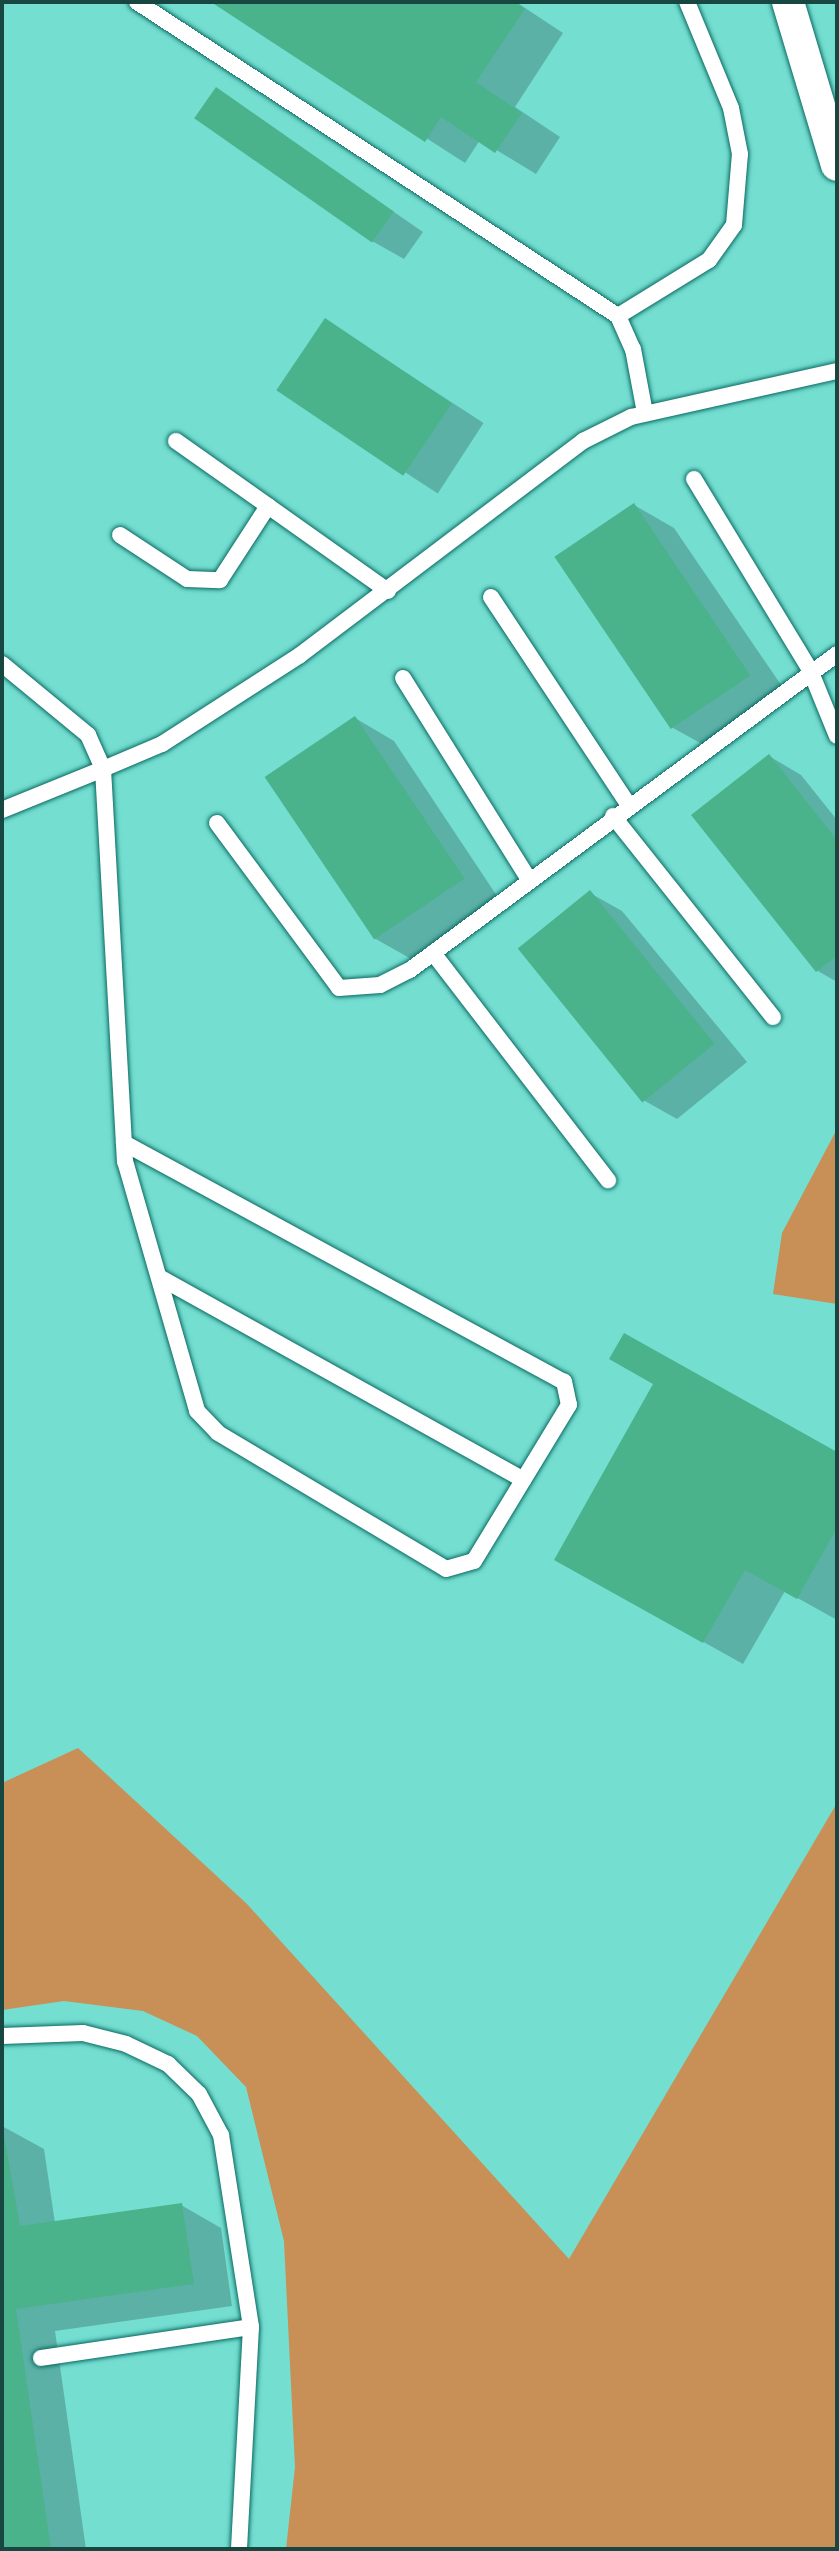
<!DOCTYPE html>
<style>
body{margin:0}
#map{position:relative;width:839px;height:2551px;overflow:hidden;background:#74ded1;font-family:Lato,sans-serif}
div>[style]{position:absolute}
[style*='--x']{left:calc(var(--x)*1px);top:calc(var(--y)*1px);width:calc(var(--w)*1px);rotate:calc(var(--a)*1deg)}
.green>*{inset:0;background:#c88f56}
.shadow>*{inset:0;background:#0003;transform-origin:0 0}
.building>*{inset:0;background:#4ab38b;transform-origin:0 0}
.roads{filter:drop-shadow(0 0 2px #0a6a61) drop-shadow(0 0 2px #0a6a61)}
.lane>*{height:16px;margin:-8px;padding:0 8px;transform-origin:8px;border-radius:8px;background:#fff}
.street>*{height:32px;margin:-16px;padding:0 16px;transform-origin:16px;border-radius:16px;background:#fff}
span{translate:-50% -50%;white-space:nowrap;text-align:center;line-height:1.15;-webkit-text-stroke:6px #74ded1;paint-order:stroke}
.frame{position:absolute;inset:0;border:4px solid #184641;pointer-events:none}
</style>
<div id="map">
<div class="green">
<i style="clip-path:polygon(837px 1129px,837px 1304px,773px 1294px,782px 1233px)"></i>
<i style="clip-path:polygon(78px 1748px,247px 1904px,569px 2259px,837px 1803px,837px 2549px,286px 2549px,295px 2467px,284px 2241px,246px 2087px,197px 2036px,143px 2011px,64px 2001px,2px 2010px,2px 1783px)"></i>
</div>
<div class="shadow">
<i style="clip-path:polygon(215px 2px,516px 2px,563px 33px,515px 107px,560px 137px,536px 174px,480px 140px,465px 163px)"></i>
<i style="clip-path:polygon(216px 89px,423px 232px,404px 259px,372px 241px)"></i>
<i style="left:325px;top:320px;width:189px;height:84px;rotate:33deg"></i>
<i style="clip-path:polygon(634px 505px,674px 528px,790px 698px,713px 750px,673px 728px)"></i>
<i style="clip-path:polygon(355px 718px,394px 741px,501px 902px,413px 960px,374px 938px)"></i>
<i style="clip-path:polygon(769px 756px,801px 775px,837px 820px,837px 982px,818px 971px,694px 816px)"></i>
<i style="clip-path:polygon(590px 893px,622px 911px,747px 1062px,677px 1119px,645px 1101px)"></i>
<i style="clip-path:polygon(837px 1454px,837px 1620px,785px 1591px,743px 1664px,596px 1582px)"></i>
<i style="clip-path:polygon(2px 2126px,44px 2149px,55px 2223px,181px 2205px,221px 2228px,232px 2306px,55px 2331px,86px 2549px,2px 2549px)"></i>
</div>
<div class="building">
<i style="clip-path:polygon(211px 2px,515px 2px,525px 9px,476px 82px,522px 113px,495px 153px,441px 117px,425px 142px)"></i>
<i style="left:216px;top:87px;width:217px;height:38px;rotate:35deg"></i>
<i style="left:325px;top:318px;width:153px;height:87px;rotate:34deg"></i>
<i style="left:634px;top:503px;width:208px;height:96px;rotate:56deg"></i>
<i style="left:355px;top:716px;width:196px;height:109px;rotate:56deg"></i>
<i style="clip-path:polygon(769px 754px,837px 840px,837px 956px,816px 972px,691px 815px)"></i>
<i style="left:590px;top:890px;width:198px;height:93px;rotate:51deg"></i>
<i style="clip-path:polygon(624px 1333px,837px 1452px,837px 1528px,797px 1599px,745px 1570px,703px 1643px,554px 1560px,653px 1384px,609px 1359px)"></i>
<i style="clip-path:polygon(2px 2124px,20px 2226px,182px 2203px,194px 2284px,16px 2309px,51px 2549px,2px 2549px)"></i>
</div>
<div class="roads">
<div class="lane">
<i style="--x:137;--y:2;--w:574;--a:33.14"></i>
<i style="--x:618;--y:316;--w:36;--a:66"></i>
<i style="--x:633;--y:349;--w:65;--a:79.4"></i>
<i style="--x:618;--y:316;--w:107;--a:-31.6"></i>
<i style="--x:709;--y:260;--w:43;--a:-54.5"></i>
<i style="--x:734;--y:225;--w:71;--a:-85.2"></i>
<i style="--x:740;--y:154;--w:47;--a:-101.1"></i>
<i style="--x:731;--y:108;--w:115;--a:-112.5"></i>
<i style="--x:176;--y:441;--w:113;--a:35.2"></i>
<i style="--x:694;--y:479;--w:223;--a:58.7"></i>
<i style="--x:810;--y:670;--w:71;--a:67.8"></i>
<i style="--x:120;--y:535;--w:80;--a:33.3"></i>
<i style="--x:187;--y:579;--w:33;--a:2"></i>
<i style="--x:220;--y:580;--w:88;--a:-57"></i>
<i style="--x:268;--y:506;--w:147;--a:35.3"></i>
<i style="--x:491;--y:597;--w:248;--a:56.5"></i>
<i style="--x:2;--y:664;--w:112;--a:39.5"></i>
<i style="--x:88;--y:735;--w:37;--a:66"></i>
<i style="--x:103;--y:769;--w:64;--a:-23"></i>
<i style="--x:162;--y:744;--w:164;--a:-32.8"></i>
<i style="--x:300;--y:655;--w:355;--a:-37.1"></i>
<i style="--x:583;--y:441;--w:54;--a:-26.6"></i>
<i style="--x:631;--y:417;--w:211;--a:-12.6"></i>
<i style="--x:403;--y:678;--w:238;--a:58"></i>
<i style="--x:2;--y:810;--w:109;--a:-22.1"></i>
<i style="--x:103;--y:769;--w:393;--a:86.8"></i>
<i style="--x:125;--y:1161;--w:260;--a:73.9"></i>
<i style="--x:197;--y:1411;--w:30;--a:46"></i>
<i style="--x:218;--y:1433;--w:265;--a:30.8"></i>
<i style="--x:446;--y:1569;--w:29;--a:-16"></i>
<i style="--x:474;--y:1561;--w:183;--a:-58.7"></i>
<i style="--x:569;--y:1405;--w:24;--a:-102"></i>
<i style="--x:564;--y:1382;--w:501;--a:-151.49"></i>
<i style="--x:613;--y:816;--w:257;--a:51.5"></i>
<i style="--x:217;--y:823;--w:205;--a:53.5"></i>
<i style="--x:339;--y:988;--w:41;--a:-4.2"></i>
<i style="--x:380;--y:985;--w:34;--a:-27"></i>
<i style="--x:410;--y:970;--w:531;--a:-36.5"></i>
<i style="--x:433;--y:953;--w:287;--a:52.4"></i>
<i style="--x:159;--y:1277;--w:417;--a:29.1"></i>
<i style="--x:2;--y:2036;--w:81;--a:-2.1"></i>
<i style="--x:83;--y:2033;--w:44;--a:14.3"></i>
<i style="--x:126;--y:2044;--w:47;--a:25.5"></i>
<i style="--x:168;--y:2064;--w:43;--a:44.1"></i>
<i style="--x:199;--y:2094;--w:47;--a:61.8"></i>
<i style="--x:221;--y:2135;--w:194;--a:81.1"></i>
<i style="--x:251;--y:2327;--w:222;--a:93.1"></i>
<i style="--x:41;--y:2358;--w:212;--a:-8.4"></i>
</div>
<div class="street">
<i style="--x:788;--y:2;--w:170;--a:73.3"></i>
</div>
</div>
<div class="frame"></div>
</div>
